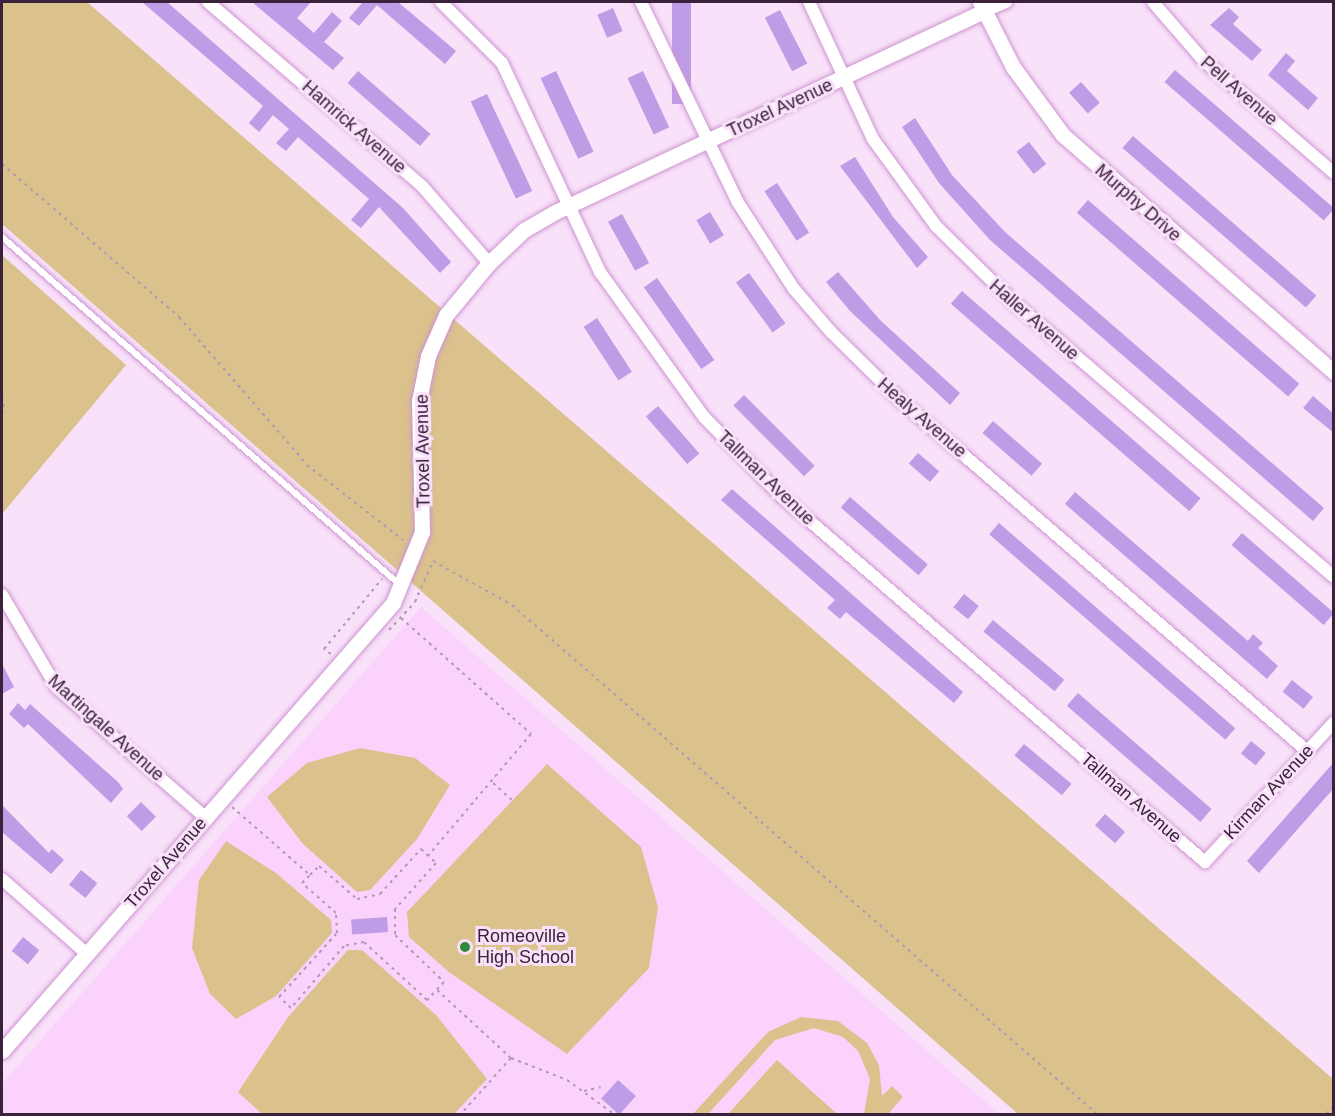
<!DOCTYPE html>
<style>
body{margin:0}
#map{position:relative;width:1335px;height:1116px;overflow:hidden;background:#f9e1fa;font-family:Arial,sans-serif}
div>[style]{position:absolute}
[style*='--x']{left:calc(var(--x)*1px);top:calc(var(--y)*1px);width:calc(var(--w)*1px);rotate:calc(var(--a)*1deg)}
.built>*{inset:0;background:#fad2fc}
.green>*{inset:0;background:#dbc18c}
.building>*{inset:0;background:#be9ce6;transform-origin:0 0}
.path>*{height:2px;margin-top:-1px;transform-origin:0;background:repeating-linear-gradient(90deg,#b19ab2 0 3px,transparent 0 7.5px)}
.roads{filter:drop-shadow(0 0 2px #ce94d1) drop-shadow(0 0 2px #ce94d1)}
.service>*{height:6px;margin:-3px;padding:0 3px;transform-origin:3px;border-radius:3px;background:#fff}
.minor>*{height:12px;margin:-6px;padding:0 6px;transform-origin:6px;border-radius:6px;background:#fff}
.tertiary>*{height:15px;margin:-7.5px;padding:0 7.5px;transform-origin:7.5px;border-radius:7.5px;background:#fff}
.dots>*{width:16px;height:16px;translate:-50% -50%;box-sizing:border-box;border:3px solid #f9e1fa;border-radius:50%}
span{translate:-50% -50%;white-space:nowrap;text-align:center;line-height:1.15;-webkit-text-stroke:6px #f9e1fa;paint-order:stroke}
.street-label{font-size:18px;color:#39223a}
.poi-label{font-size:18px;color:#39223a}
.left{translate:0 -50%;text-align:left}
.frame{position:absolute;inset:0;border:3px solid #39223a;pointer-events:none}
</style>
<div id="map">
<div class="built">
<i style="clip-path:polygon(421px 607px,999px 1114px,2px 1114px,2px 1084px)"></i>
</div>
<div class="green">
<i style="clip-path:polygon(2px 2px,87px 2px,1333px 1079px,1333px 1114px,1018px 1114px,2px 224px)"></i>
<i style="clip-path:polygon(2px 255px,126px 365px,2px 514px)"></i>
<i style="clip-path:polygon(360px 748px,415px 758px,450px 785px,417px 839px,370px 890px,357px 892px,303px 844px,267px 797px,307px 763px)"></i>
<i style="clip-path:polygon(547px 764px,641px 847px,658px 907px,649px 968px,567px 1054px,449px 972px,409px 937px,407px 912px)"></i>
<i style="clip-path:polygon(226px 841px,276px 873px,331px 920px,332px 933px,276px 996px,236px 1019px,210px 994px,192px 948px,199px 880px)"></i>
<i style="clip-path:polygon(348px 950px,362px 950px,436px 1015px,487px 1079px,454px 1114px,262px 1114px,238px 1092px,288px 1017px)"></i>
<i style="clip-path:polygon(801px 1017px,838px 1021px,867px 1043px,879px 1065px,882px 1096px,892px 1086px,903px 1097px,888px 1114px,864px 1114px,870px 1079px,858px 1051px,843px 1037px,814px 1028px,775px 1040px,708px 1114px,693px 1114px,768px 1032px)"></i>
<i style="clip-path:polygon(777px 1060px,837px 1114px,728px 1114px)"></i>
</div>
<div class="building">
<i style="clip-path:polygon(142px 2px,167px 2px,403px 208px,451px 262px,440px 273px,379px 207px,361px 228px,351px 220px,369px 199px,298px 137px,286px 151px,276px 143px,289px 129px,273px 115px,259px 132px,249px 123px,263px 106px)"></i>
<i style="clip-path:polygon(252px 2px,311px 2px,297px 18px,314px 33px,332px 12px,342px 21px,324px 42px,344px 58px,333px 70px)"></i>
<i style="clip-path:polygon(363px 2px,398px 2px,456px 51px,445px 64px,377px 5px,359px 26px,349px 18px)"></i>
<i style="left:672px;top:2px;width:19px;height:102px"></i>
<i style="left:613px;top:8px;width:25px;height:17px;rotate:67deg"></i>
<i style="clip-path:polygon(1229px 8px,1239px 17px,1233px 24px,1262px 50px,1252px 61px,1210px 25px)"></i>
<i style="left:780px;top:10px;width:60px;height:17px;rotate:63deg"></i>
<i style="clip-path:polygon(1286px 53px,1295px 61px,1287px 71px,1318px 98px,1308px 110px,1268px 75px)"></i>
<i style="left:1175px;top:70px;width:211px;height:16px;rotate:41deg"></i>
<i style="left:358px;top:71px;width:96px;height:16px;rotate:41deg"></i>
<i style="left:556px;top:71px;width:89px;height:17px;rotate:65deg"></i>
<i style="left:643px;top:71px;width:62px;height:17px;rotate:65deg"></i>
<i style="left:1081px;top:82px;width:28px;height:16px;rotate:48deg"></i>
<i style="left:487px;top:94px;width:107px;height:18px;rotate:65deg"></i>
<i style="clip-path:polygon(915px 118px,952px 175px,1005px 232px,1324px 508px,1313px 521px,990px 240px,939px 183px,902px 127px)"></i>
<i style="left:1133px;top:136px;width:243px;height:16px;rotate:41deg"></i>
<i style="left:1029px;top:142px;width:28px;height:16px;rotate:52deg"></i>
<i style="clip-path:polygon(855px 157px,893px 217px,928px 257px,917px 268px,840px 166px)"></i>
<i style="left:777px;top:183px;width:59px;height:15px;rotate:57deg"></i>
<i style="left:1088px;top:200px;width:280px;height:17px;rotate:41deg"></i>
<i style="left:710px;top:212px;width:27px;height:16px;rotate:59deg"></i>
<i style="left:622px;top:214px;width:56px;height:16px;rotate:61deg"></i>
<i style="clip-path:polygon(838px 272px,880px 320px,960px 393px,950px 405px,850px 311px,826px 282px)"></i>
<i style="left:749px;top:273px;width:62px;height:16px;rotate:54deg"></i>
<i style="left:657px;top:278px;width:100px;height:16px;rotate:55deg"></i>
<i style="left:962px;top:291px;width:316px;height:17px;rotate:41deg"></i>
<i style="left:597px;top:318px;width:64px;height:16px;rotate:57deg"></i>
<i style="left:744px;top:395px;width:100px;height:15px;rotate:45deg"></i>
<i style="clip-path:polygon(1313px 396px,1334px 414px,1334px 433px,1303px 408px)"></i>
<i style="left:658px;top:406px;width:63px;height:16px;rotate:49deg"></i>
<i style="left:993px;top:421px;width:65px;height:16px;rotate:41deg"></i>
<i style="left:918px;top:453px;width:28px;height:14px;rotate:41deg"></i>
<i style="clip-path:polygon(732px 489px,963px 692px,954px 703px,846px 612px,840px 619px,827px 608px,835px 600px,721px 500px)"></i>
<i style="clip-path:polygon(1075px 492px,1248px 641px,1253px 634px,1263px 643px,1258px 648px,1278px 666px,1267px 679px,1065px 504px)"></i>
<i style="left:850px;top:497px;width:103px;height:14px;rotate:41deg"></i>
<i style="left:999px;top:523px;width:313px;height:15px;rotate:41deg"></i>
<i style="left:1242px;top:533px;width:122px;height:16px;rotate:41deg"></i>
<i style="left:964px;top:594px;width:19px;height:17px;rotate:39deg"></i>
<i style="left:993px;top:620px;width:93px;height:15px;rotate:40deg"></i>
<i style="clip-path:polygon(2px 664px,14px 687px,2px 694px)"></i>
<i style="left:1292px;top:680px;width:27px;height:15px;rotate:39deg"></i>
<i style="left:1078px;top:693px;width:177px;height:17px;rotate:41deg"></i>
<i style="clip-path:polygon(18px 703px,25px 710px,30px 704px,118px 782px,123px 789px,111px 803px,28px 724px,24px 728px,9px 714px)"></i>
<i style="left:1251px;top:741px;width:19px;height:16px;rotate:39deg"></i>
<i style="left:1024px;top:744px;width:62px;height:15px;rotate:40deg"></i>
<i style="clip-path:polygon(1334px 762px,1334px 788px,1259px 873px,1247px 861px)"></i>
<i style="left:141px;top:802px;width:21px;height:20px;rotate:45deg"></i>
<i style="clip-path:polygon(2px 805px,49px 853px,52px 849px,64px 860px,51px 874px,2px 832px)"></i>
<i style="left:1105px;top:814px;width:27px;height:15px;rotate:42deg"></i>
<i style="left:81px;top:870px;width:21px;height:19px;rotate:39deg"></i>
<i style="left:387px;top:917px;width:15px;height:36px;rotate:86deg"></i>
<i style="left:23px;top:937px;width:21px;height:18px;rotate:39deg"></i>
<i style="left:618px;top:1080px;width:24px;height:25px;rotate:42deg"></i>
</div>
<div class="path">
<i style="--x:2;--y:164;--w:234;--a:40.8"></i>
<i style="--x:179;--y:317;--w:196;--a:49.1"></i>
<i style="--x:307;--y:465;--w:122;--a:38"></i>
<i style="--x:2;--y:397;--w:16;--a:79"></i>
<i style="--x:401;--y:618;--w:174;--a:41.7"></i>
<i style="--x:531;--y:734;--w:160;--a:130.2"></i>
<i style="--x:389;--y:630;--w:38;--a:-47"></i>
<i style="--x:415;--y:602;--w:45;--a:-66.3"></i>
<i style="--x:433;--y:561;--w:90;--a:29.1"></i>
<i style="--x:512;--y:605;--w:775;--a:41.03"></i>
<i style="--x:331;--y:654;--w:9;--a:-144"></i>
<i style="--x:324;--y:649;--w:91;--a:-50.4"></i>
<i style="--x:493;--y:783;--w:25;--a:42"></i>
<i style="--x:232;--y:807;--w:103;--a:41.1"></i>
<i style="--x:310;--y:875;--w:13;--a:-45"></i>
<i style="--x:319;--y:866;--w:50;--a:41"></i>
<i style="--x:357;--y:899;--w:24;--a:-12"></i>
<i style="--x:380;--y:894;--w:61;--a:-47.7"></i>
<i style="--x:421;--y:849;--w:21;--a:43"></i>
<i style="--x:436;--y:863;--w:62;--a:131.7"></i>
<i style="--x:395;--y:909;--w:26;--a:90"></i>
<i style="--x:395;--y:935;--w:68;--a:43.8"></i>
<i style="--x:444;--y:982;--w:25;--a:133"></i>
<i style="--x:427;--y:1000;--w:86;--a:-137.4"></i>
<i style="--x:364;--y:942;--w:20;--a:169"></i>
<i style="--x:344;--y:946;--w:82;--a:130.5"></i>
<i style="--x:291;--y:1008;--w:16;--a:-137"></i>
<i style="--x:279;--y:997;--w:86;--a:-47.8"></i>
<i style="--x:337;--y:933;--w:20;--a:-93"></i>
<i style="--x:336;--y:913;--w:45;--a:-138.6"></i>
<i style="--x:302;--y:883;--w:11;--a:-45"></i>
<i style="--x:437;--y:990;--w:100;--a:42.6"></i>
<i style="--x:511;--y:1058;--w:75;--a:131.8"></i>
<i style="--x:511;--y:1058;--w:60;--a:21.4"></i>
<i style="--x:567;--y:1080;--w:58;--a:35.9"></i>
<i style="--x:584;--y:1091;--w:17;--a:-13"></i>
<i style="--x:1326;--y:1114;--w:11;--a:-45"></i>
</div>
<div class="roads">
<div class="service">
<i style="--x:2;--y:237;--w:527;--a:41.16"></i>
</div>
<div class="minor">
<i style="--x:208;--y:2;--w:282;--a:40.7"></i>
<i style="--x:422;--y:186;--w:102;--a:49"></i>
<i style="--x:441;--y:2;--w:86;--a:45"></i>
<i style="--x:502;--y:63;--w:231;--a:64.9"></i>
<i style="--x:600;--y:272;--w:178;--a:54.4"></i>
<i style="--x:704;--y:417;--w:112;--a:45.7"></i>
<i style="--x:782;--y:497;--w:559;--a:40.79"></i>
<i style="--x:1205;--y:862;--w:190;--a:-47.3"></i>
<i style="--x:641;--y:2;--w:221;--a:64.2"></i>
<i style="--x:737;--y:201;--w:105;--a:57.1"></i>
<i style="--x:794;--y:289;--w:57;--a:49.3"></i>
<i style="--x:831;--y:332;--w:98;--a:44.6"></i>
<i style="--x:901;--y:401;--w:536;--a:40.76"></i>
<i style="--x:809;--y:2;--w:151;--a:65"></i>
<i style="--x:873;--y:139;--w:107;--a:54.1"></i>
<i style="--x:936;--y:226;--w:107;--a:44.6"></i>
<i style="--x:1012;--y:301;--w:424;--a:40.6"></i>
<i style="--x:1153;--y:2;--w:77;--a:49.2"></i>
<i style="--x:1203;--y:60;--w:173;--a:40.8"></i>
<i style="--x:985;--y:11;--w:23;--a:-23"></i>
<i style="--x:2;--y:595;--w:108;--a:59.4"></i>
<i style="--x:57;--y:688;--w:198;--a:41.1"></i>
<i style="--x:2;--y:879;--w:113;--a:41.4"></i>
</div>
<div class="tertiary">
<i style="--x:980;--y:2;--w:73;--a:63.1"></i>
<i style="--x:1013;--y:67;--w:84;--a:53.7"></i>
<i style="--x:1063;--y:135;--w:360;--a:41.2"></i>
<i style="--x:2;--y:1051;--w:595;--a:-48.89"></i>
<i style="--x:393;--y:603;--w:77;--a:-67.8"></i>
<i style="--x:422;--y:532;--w:131;--a:-91.3"></i>
<i style="--x:419;--y:401;--w:46;--a:-78.7"></i>
<i style="--x:428;--y:356;--w:45;--a:-66.3"></i>
<i style="--x:446;--y:315;--w:67;--a:-50.4"></i>
<i style="--x:489;--y:263;--w:48;--a:-43.3"></i>
<i style="--x:524;--y:230;--w:36;--a:-30"></i>
<i style="--x:555;--y:212;--w:475;--a:-25.1"></i>
</div>
</div>
<div class="dots">
<i style="left:465px;top:947px;background:#318a3a"></i>
</div>
<div class="street-label">
<span style="left:1239px;top:91px;rotate:41deg">Pell Avenue</span>
<span style="left:780px;top:108px;rotate:-25deg">Troxel Avenue</span>
<span style="left:354px;top:127px;rotate:41deg">Hamrick Avenue</span>
<span style="left:1138px;top:203px;rotate:41deg">Murphy Drive</span>
<span style="left:1034px;top:320px;rotate:41deg">Haller Avenue</span>
<span style="left:922px;top:418px;rotate:41deg">Healy Avenue</span>
<span style="left:423px;top:451px;rotate:-91deg">Troxel Avenue</span>
<span style="left:766px;top:478px;rotate:44deg">Tallman Avenue</span>
<span style="left:106px;top:728px;rotate:42deg">Martingale Avenue</span>
<span style="left:1269px;top:792px;rotate:-47deg">Kirman Avenue</span>
<span style="left:1131px;top:798px;rotate:41deg">Tallman Avenue</span>
<span style="left:166px;top:863px;rotate:-49deg">Troxel Avenue</span>
</div>
<div class="poi-label">
<span class="left" style="left:477px;top:947px">Romeoville<br>High School</span>
</div>
<div class="frame"></div>
</div>
